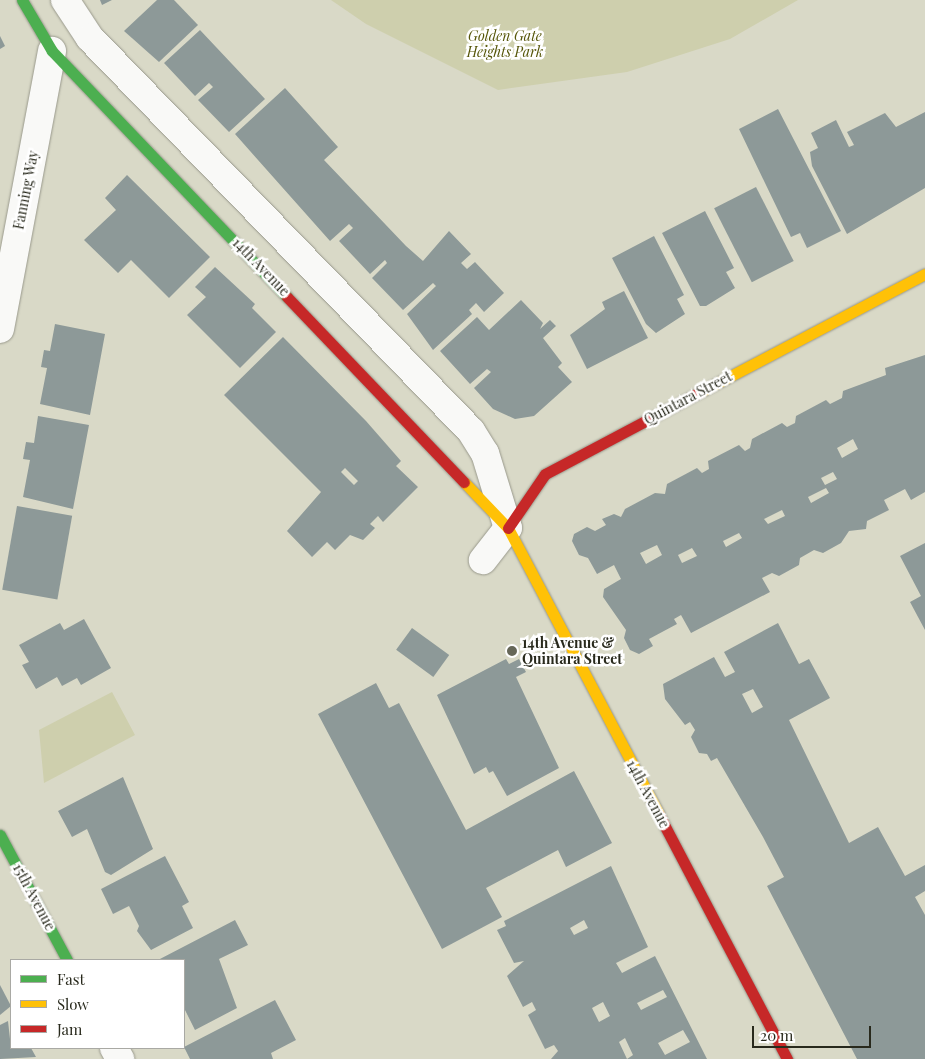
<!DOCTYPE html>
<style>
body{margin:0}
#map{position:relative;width:925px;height:1059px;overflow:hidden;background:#d9d9c7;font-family:"Playfair Display",serif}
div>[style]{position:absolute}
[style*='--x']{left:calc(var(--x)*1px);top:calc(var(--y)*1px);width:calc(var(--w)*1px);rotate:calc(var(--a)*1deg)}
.green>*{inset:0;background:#cecfad}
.building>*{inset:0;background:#8d9998;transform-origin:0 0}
.roads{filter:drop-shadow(0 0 1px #99998c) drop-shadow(0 0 1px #99998c)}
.street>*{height:28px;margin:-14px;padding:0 14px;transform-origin:14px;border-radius:14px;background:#f9f9f7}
.fast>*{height:11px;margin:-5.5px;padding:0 5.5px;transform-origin:5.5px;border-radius:5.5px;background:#4caf50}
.slow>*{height:11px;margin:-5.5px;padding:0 5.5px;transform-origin:5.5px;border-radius:5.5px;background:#ffc107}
.jam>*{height:11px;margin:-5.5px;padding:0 5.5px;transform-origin:5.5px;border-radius:5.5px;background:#c62828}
.dots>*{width:14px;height:14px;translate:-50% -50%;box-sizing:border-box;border:2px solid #fff;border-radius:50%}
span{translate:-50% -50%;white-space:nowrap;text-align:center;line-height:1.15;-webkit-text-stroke:5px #fff;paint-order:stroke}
.park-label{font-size:14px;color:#565609;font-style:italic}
.street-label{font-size:14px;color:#28291c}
.poi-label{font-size:14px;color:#28291c;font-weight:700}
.left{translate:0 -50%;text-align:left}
.legend{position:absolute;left:10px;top:959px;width:175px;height:90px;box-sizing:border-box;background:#fff;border:1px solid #a9a9a4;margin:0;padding:6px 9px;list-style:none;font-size:15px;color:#28291c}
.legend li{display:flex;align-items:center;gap:10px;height:25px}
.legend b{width:25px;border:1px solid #a9a9a4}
.scale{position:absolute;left:752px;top:1026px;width:119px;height:22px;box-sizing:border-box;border:2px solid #28291c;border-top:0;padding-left:6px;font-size:15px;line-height:18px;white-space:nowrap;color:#28291c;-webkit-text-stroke:4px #fff;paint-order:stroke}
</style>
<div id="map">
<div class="green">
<i style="clip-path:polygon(331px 0,798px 0,730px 39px,627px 72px,498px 90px,366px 24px)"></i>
<i style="clip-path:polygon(112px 692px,135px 735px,44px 783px,39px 730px)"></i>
</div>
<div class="building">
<i style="clip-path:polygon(100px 0,112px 0,102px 5px)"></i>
<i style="clip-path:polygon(157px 0,174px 0,198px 25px,159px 62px,124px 31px)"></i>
<i style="clip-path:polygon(200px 30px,265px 99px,229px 132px,198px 100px,213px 87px,209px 83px,195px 96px,164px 63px)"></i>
<i style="clip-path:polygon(0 36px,5px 46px,0 49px)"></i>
<i style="clip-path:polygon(285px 88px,338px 147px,324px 160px,406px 246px,423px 261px,449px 231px,471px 254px,461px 263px,467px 269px,475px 262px,504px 293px,484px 312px,476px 303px,469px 310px,472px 314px,433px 350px,407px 314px,436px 286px,433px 283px,403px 310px,372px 278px,387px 263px,385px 260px,370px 274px,339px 241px,353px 228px,349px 224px,330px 241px,235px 134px)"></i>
<i style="clip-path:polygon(778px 109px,841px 231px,807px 248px,800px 233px,791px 237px,739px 129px)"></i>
<i style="clip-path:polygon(925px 112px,925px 188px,847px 234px,812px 166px,810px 152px,818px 148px,811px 133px,836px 120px,849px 147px,854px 145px,847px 132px,885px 113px,896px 127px)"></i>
<i style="clip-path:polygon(127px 175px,210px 257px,169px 298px,131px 260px,118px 273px,84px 240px,116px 210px,105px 198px)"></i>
<i style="left:756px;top:187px;width:83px;height:47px;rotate:63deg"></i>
<i style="clip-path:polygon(705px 211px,734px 268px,726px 272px,735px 288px,706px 306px,700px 306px,662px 233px)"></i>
<i style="clip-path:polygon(654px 236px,684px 295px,677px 299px,685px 314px,656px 333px,646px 324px,612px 258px)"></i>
<i style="clip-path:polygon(215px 267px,255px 304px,252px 308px,276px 332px,240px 368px,187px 315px,206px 297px,195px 287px)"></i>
<i style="clip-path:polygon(624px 291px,648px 338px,587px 369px,570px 335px,605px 309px,602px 302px)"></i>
<i style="clip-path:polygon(521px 300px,543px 323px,540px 329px,550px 320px,556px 326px,543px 338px,562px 363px,558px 367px,572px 382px,534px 416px,515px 419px,493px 409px,474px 388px,491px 372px,487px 369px,470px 384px,440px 351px,477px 317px,489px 330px)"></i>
<i style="clip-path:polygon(55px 324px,105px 334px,90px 415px,40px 404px,47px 368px,41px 367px,44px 350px,50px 351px)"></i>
<i style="clip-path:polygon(evenodd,283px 337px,366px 421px,401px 461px,396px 466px,418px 487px,383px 522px,378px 516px,370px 524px,375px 528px,363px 540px,350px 535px,335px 550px,327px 542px,312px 557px,287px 531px,321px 492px,224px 395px,283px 337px,345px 468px,358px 481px,354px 485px,341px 472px,345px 468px)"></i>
<i style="clip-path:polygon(evenodd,925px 355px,925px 492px,911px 500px,905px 489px,884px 500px,889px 510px,867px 521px,866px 529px,849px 531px,841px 543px,823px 553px,814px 550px,800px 558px,799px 565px,779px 576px,772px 573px,762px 578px,770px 592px,691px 633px,681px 615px,674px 619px,677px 624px,649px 639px,653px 646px,639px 654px,630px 650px,624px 638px,626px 630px,603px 597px,604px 589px,621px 579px,614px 565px,597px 574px,588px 558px,579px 555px,572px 541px,574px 534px,587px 527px,595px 531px,606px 525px,602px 519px,614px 514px,621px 517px,625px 509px,655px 493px,665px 494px,667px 484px,697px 468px,702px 473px,709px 469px,708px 461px,739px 445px,745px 451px,750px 448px,752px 439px,782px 423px,787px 427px,795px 423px,796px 416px,826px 400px,830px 404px,842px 398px,843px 391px,886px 375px,885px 368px,925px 355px,853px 439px,858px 449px,842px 458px,837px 448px,853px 439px,925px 355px,833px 472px,837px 479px,825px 485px,821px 478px,833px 472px,925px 355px,826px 488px,829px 493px,811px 503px,808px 497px,826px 488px,925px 355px,782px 510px,785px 516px,768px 524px,764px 519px,782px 510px,925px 355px,739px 533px,742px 538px,726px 547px,723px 541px,739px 533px,925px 355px,657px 545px,662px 555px,646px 564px,640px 553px,657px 545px,925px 355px,692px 548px,697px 556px,682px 563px,678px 555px,692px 548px)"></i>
<i style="clip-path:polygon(38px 416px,89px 425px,73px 509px,23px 497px,30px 460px,23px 459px,26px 442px,34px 443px)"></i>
<i style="left:17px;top:506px;width:56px;height:85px;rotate:10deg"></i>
<i style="clip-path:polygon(925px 543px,925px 630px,910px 602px,921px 596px,900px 556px)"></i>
<i style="clip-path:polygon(84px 619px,111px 668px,81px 685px,77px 678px,62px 686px,57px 677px,36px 689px,22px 665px,29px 662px,19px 645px,60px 623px,64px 630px)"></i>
<i style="clip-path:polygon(evenodd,778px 623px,799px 664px,809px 659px,830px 698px,789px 720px,849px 843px,878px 827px,905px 876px,925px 865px,925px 891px,915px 897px,925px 915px,925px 1059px,857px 1059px,767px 886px,784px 877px,763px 837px,717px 758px,711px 761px,707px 754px,699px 753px,691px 737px,695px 730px,690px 722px,685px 725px,665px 699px,663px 684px,714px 657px,725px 677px,735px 672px,724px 652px,778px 623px,753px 689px,763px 707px,752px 713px,742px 694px,753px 689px)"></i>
<i style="left:412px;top:628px;width:46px;height:27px;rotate:36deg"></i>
<i style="clip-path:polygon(506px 659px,509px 664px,519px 659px,526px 672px,516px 677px,559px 768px,507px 796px,493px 771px,489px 773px,486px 767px,474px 774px,437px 695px)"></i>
<i style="clip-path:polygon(376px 683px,389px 708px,399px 703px,466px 830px,574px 771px,612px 843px,566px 867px,558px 850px,486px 888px,502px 917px,442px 949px,318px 714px)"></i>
<i style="clip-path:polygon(123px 777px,153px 849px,111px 875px,105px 872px,87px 829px,72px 837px,58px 811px)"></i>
<i style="clip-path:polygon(165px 856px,189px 902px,182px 906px,193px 928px,151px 950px,137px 931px,139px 926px,129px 906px,113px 914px,101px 889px)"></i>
<i style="clip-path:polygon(evenodd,611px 866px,648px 947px,616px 963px,622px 973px,655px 956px,707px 1059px,551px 1059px,558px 1051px,554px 1045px,545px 1049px,528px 1015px,536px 1010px,532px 1002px,523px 1007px,507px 976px,524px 961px,514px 963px,497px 930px,506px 926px,504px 921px,611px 866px,584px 920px,588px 928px,574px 935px,570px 928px,584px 920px,611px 866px,663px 990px,667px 997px,641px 1010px,637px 1003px,663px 990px,611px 866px,603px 1002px,610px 1016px,599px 1022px,592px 1008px,603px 1002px,611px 866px,683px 1030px,690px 1042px,665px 1055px,658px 1043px,683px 1030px,611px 866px,625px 1038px,633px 1055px,627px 1059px,619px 1042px,625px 1038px)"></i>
<i style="clip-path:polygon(235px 920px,248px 945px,219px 959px,237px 1008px,195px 1030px,184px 1008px,184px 960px,158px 960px)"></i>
<i style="clip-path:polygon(0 985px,11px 1006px,0 1015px)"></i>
<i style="clip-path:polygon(275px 1000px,296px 1040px,271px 1053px,273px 1059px,190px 1059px,184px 1047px)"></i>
<i style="clip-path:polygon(8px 1021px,11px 1048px,31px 1048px,36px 1057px,0 1059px,0 1025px)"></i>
</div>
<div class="roads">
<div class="street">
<i style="--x:65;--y:0;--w:45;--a:56.7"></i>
<i style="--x:90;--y:38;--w:547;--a:45.89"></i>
<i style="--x:471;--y:431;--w:26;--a:58"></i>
<i style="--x:485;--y:453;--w:78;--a:73"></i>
<i style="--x:508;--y:528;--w:41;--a:128"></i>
<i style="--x:0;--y:329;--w:283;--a:-79.4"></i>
<i style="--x:114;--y:1048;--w:13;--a:61"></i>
</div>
<div class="fast">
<i style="--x:22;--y:0;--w:59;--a:59.5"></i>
<i style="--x:52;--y:51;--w:340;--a:46.3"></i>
<i style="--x:0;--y:835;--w:142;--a:61.8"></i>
</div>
<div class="slow">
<i style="--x:700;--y:392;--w:254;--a:-27.7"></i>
<i style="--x:464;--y:482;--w:64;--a:46.3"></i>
<i style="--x:508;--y:528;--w:324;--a:62.2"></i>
</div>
<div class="jam">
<i style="--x:287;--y:297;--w:256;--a:46.3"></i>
<i style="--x:508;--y:528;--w:65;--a:-55.6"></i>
<i style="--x:545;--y:474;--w:175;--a:-27.9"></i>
<i style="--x:659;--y:815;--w:276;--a:62.3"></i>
</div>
</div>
<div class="dots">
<i style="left:512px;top:651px;background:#666758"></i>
</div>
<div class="park-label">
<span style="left:505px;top:44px">Golden Gate<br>Heights Park</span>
</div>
<div class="street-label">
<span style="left:26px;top:190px;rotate:-79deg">Fanning Way</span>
<span style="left:261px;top:267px;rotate:46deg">14th Avenue</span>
<span style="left:688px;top:398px;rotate:-28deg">Quintara Street</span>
<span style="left:648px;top:794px;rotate:62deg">14th Avenue</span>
<span style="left:34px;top:897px;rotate:62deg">15th Avenue</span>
</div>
<div class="poi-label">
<span class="left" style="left:522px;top:651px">14th Avenue &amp;<br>Quintara Street</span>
</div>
<ul class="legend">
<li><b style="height:6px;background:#4caf50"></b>Fast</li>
<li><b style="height:6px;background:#ffc107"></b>Slow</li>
<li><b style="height:6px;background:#c62828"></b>Jam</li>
</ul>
<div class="scale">20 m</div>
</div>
